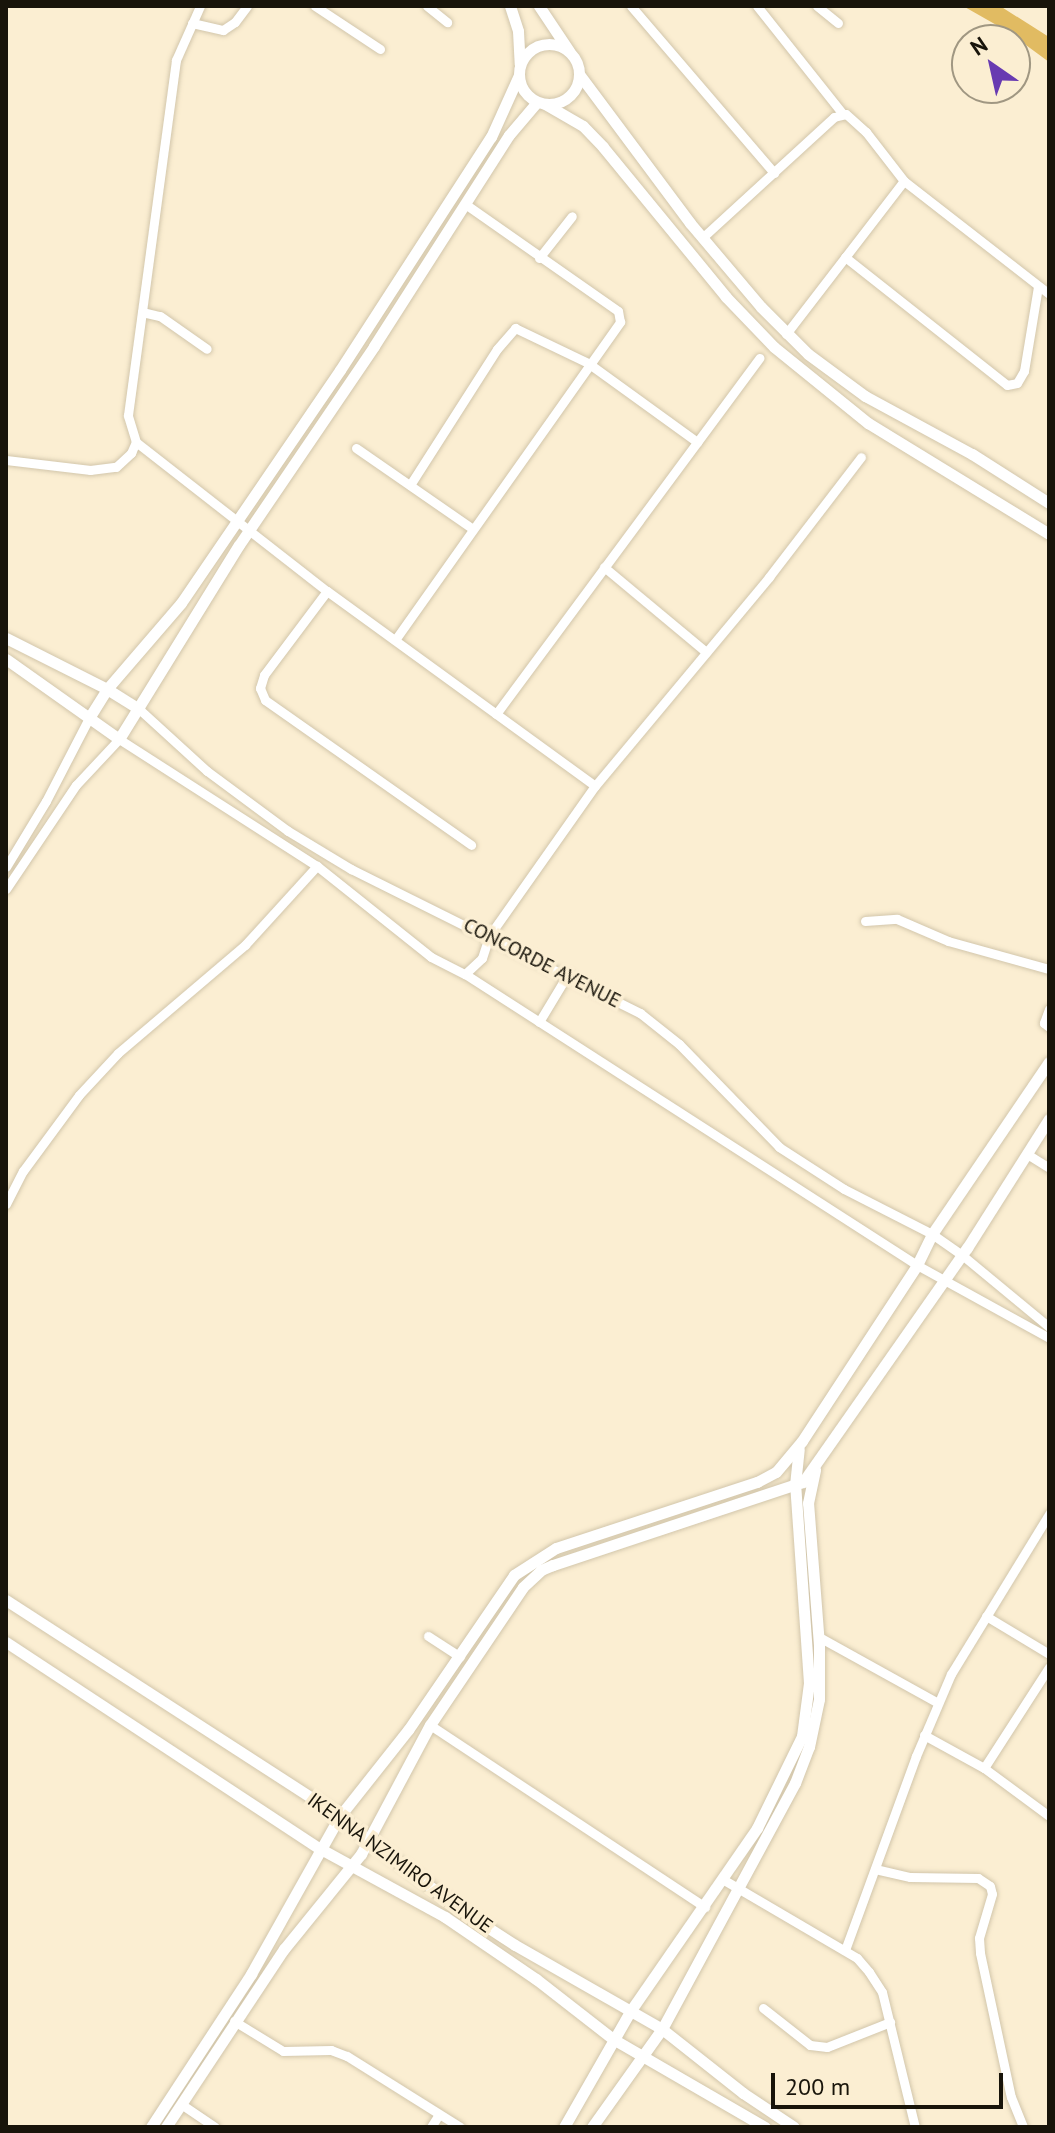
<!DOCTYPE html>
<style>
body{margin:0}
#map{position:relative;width:1055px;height:2133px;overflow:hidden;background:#fbeed2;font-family:"PT Sans",sans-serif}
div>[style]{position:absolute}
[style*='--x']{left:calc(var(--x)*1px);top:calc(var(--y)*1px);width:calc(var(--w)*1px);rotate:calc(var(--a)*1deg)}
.water>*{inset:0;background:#e1bb62}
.roads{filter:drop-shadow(0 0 2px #d2c6ab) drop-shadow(0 0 2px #d2c6ab)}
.minor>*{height:9px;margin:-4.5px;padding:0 4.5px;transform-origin:4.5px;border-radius:4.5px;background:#fff}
.tertiary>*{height:11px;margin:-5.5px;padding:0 5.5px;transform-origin:5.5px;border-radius:5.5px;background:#fff}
.tertiary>.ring{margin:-5.5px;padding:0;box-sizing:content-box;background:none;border:11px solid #fff;border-radius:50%}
span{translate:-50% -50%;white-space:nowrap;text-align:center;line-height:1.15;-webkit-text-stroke:7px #fbeed2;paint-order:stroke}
.street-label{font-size:20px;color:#18140a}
.frame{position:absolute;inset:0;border:8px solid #18140a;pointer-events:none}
.north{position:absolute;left:951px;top:24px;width:80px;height:80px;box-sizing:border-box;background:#fbeed2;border:2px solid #a09782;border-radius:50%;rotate:326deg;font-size:22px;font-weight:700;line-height:32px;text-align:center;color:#18140a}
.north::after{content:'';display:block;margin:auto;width:28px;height:36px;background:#683ab1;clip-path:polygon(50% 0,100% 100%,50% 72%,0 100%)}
.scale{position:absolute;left:771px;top:2073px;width:232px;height:36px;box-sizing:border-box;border:4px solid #18140a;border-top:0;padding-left:10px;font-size:24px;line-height:28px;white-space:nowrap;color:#18140a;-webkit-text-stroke:6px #fbeed2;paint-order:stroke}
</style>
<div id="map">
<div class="water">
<i style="clip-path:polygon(963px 6px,1000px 6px,1049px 37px,1049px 62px,1007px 31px)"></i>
</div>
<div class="roads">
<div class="minor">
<i style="--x:315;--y:6;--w:78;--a:33.5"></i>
<i style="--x:427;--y:6;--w:26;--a:39"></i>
<i style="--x:631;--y:6;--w:220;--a:49.4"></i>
<i style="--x:757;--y:6;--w:137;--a:51.5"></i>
<i style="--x:817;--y:6;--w:27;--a:39"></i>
<i style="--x:192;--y:23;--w:32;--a:13"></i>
<i style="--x:223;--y:30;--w:14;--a:-34"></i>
<i style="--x:235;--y:22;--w:20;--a:-53"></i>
<i style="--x:702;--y:238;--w:179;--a:-42.5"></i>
<i style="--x:834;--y:117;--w:12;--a:-14"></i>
<i style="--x:846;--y:114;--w:27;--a:42"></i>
<i style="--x:866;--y:132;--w:62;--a:52.2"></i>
<i style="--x:904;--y:181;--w:184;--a:37.9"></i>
<i style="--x:845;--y:257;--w:206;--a:38.3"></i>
<i style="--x:1007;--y:385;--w:10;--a:-11"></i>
<i style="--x:1017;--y:383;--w:14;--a:-60"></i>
<i style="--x:1024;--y:371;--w:86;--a:-80.6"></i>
<i style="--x:539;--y:258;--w:53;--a:-51.8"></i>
<i style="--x:142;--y:312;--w:18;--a:13"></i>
<i style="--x:160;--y:316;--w:57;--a:35.1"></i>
<i style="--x:786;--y:334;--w:193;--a:-52.4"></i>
<i style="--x:136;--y:442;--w:242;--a:38"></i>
<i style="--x:327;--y:591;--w:331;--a:36"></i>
<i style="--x:356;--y:448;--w:142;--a:34.7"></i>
<i style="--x:6;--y:460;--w:85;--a:6.8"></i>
<i style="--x:90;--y:470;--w:26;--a:-7"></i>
<i style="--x:116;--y:467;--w:21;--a:-43"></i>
<i style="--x:131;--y:453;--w:12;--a:-66"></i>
<i style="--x:136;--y:442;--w:28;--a:-107"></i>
<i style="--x:128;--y:415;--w:358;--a:-82.3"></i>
<i style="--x:176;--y:60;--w:59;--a:-66"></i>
<i style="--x:410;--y:485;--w:161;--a:-57.4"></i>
<i style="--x:497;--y:349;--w:28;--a:-49"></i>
<i style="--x:515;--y:328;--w:81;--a:25.6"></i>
<i style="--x:588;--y:363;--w:135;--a:35.9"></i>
<i style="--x:604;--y:567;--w:133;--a:39.8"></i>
<i style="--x:327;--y:591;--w:105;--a:126.9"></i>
<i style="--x:264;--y:675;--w:14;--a:107"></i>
<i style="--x:260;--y:688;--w:13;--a:67"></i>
<i style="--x:265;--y:700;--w:252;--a:35.1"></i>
<i style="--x:395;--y:640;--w:390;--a:-54.7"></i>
<i style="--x:620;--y:322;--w:11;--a:-100"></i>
<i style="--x:618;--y:311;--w:187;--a:-145"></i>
<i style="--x:139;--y:709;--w:92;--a:42.4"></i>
<i style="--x:207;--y:771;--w:101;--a:36.5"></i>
<i style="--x:288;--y:831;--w:74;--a:31.1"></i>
<i style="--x:351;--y:869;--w:323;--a:26.5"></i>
<i style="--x:640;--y:1013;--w:50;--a:38.5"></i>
<i style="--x:679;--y:1044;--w:144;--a:45.8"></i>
<i style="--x:779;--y:1147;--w:77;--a:32.9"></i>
<i style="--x:844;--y:1189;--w:99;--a:27.1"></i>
<i style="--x:932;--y:1234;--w:37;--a:35"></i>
<i style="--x:962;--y:1255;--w:113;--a:39.6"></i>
<i style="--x:496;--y:714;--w:443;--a:-53.5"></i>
<i style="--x:6;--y:867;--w:77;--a:-58.8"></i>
<i style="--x:46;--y:801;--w:93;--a:-62.6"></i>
<i style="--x:6;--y:889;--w:125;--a:-56.1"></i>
<i style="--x:76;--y:785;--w:63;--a:-46.9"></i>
<i style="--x:119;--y:739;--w:235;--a:32.7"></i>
<i style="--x:317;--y:866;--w:146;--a:38.6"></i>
<i style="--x:431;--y:957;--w:38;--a:27"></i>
<i style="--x:465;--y:974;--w:538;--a:32.77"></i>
<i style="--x:917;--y:1265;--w:151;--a:28.9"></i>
<i style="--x:865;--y:921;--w:32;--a:-4"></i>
<i style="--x:897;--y:919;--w:56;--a:23.3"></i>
<i style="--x:948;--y:941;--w:105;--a:15.5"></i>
<i style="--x:465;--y:974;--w:23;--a:-43"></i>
<i style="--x:482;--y:958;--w:23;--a:-72"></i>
<i style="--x:489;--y:936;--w:184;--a:-54.8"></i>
<i style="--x:595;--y:786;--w:272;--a:-50.2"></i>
<i style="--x:769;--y:577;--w:151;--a:-52.5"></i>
<i style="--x:1049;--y:1009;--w:15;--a:110"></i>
<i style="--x:1044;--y:1023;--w:6;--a:39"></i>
<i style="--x:539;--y:1022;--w:56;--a:-58.9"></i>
<i style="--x:1027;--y:1154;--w:26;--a:32"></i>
<i style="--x:6;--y:1204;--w:37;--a:-63"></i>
<i style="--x:23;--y:1171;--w:94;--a:-53.6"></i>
<i style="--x:79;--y:1095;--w:57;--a:-47.1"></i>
<i style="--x:118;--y:1053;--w:167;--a:-40.4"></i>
<i style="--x:245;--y:945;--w:107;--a:-47.7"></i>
<i style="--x:986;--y:1616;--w:74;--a:31.1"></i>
<i style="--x:428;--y:1636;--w:38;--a:33"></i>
<i style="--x:819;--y:1637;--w:136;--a:29"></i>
<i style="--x:430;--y:1725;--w:330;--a:33.5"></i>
<i style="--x:924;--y:1735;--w:68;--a:28.8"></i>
<i style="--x:984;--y:1768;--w:81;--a:36.4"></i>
<i style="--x:984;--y:1768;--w:120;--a:-57.2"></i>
<i style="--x:875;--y:1869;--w:36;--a:13"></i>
<i style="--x:910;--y:1877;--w:68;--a:0.8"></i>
<i style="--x:978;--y:1878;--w:14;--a:34"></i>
<i style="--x:990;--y:1886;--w:8;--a:76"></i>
<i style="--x:992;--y:1894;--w:46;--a:106.5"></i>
<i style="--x:979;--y:1938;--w:15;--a:86"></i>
<i style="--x:980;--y:1953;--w:147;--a:77.9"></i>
<i style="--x:1011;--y:2097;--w:32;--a:68"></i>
<i style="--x:724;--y:1880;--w:154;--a:30.4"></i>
<i style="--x:857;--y:1958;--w:18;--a:49"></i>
<i style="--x:869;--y:1972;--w:24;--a:57"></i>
<i style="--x:882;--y:1992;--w:139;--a:76.3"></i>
<i style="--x:845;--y:1950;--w:207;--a:-69.9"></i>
<i style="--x:916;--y:1756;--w:89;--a:-66.9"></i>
<i style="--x:951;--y:1674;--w:188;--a:-58.5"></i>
<i style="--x:763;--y:2008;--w:60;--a:38.2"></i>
<i style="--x:810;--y:2045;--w:17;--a:7"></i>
<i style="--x:827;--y:2047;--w:68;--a:-21.6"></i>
<i style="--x:234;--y:2021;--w:57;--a:31.5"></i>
<i style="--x:283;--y:2051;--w:48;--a:-1.2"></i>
<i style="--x:331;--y:2050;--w:17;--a:21"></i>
<i style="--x:347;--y:2056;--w:133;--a:32.1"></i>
<i style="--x:181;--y:2104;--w:41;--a:34.1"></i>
<i style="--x:431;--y:2127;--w:15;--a:-58"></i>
</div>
<div class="tertiary">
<i style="--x:510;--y:6;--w:26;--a:72"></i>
<i style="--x:518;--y:31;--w:33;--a:87"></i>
<i style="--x:539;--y:6;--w:54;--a:56.3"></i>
<i class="ring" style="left:519px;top:44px;width:49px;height:49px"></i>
<i style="--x:579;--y:74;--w:186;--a:53.3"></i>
<i style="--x:690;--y:223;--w:110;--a:49.8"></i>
<i style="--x:761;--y:307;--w:66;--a:45"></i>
<i style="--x:808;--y:354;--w:71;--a:36.4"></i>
<i style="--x:865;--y:396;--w:122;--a:28.5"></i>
<i style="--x:972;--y:454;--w:91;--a:32.5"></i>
<i style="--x:545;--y:104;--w:44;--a:30.1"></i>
<i style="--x:583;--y:126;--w:29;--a:46"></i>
<i style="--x:603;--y:147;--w:194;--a:50.6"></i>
<i style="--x:726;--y:297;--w:69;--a:46.2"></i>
<i style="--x:774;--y:347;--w:121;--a:39"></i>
<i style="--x:868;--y:423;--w:212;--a:31.5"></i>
<i style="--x:6;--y:638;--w:113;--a:26.8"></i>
<i style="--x:107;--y:689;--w:38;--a:32"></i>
<i style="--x:6;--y:659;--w:138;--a:35.3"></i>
<i style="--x:119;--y:739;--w:228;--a:-58.3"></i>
<i style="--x:239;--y:545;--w:240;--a:-55.8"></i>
<i style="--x:374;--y:346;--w:250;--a:-57.4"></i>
<i style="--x:509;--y:135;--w:43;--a:-49.7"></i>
<i style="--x:89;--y:718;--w:34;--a:-58"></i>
<i style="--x:107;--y:689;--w:113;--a:-49.3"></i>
<i style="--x:181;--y:603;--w:282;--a:-55.7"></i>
<i style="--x:340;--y:370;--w:278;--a:-57.1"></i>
<i style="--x:491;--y:137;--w:68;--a:-65.7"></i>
<i style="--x:6;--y:1600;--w:383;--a:32.9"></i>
<i style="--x:328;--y:1808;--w:168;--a:37.5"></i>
<i style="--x:461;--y:1910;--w:64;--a:32.9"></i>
<i style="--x:515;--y:1945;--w:169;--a:29.7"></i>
<i style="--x:662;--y:2029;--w:103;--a:38.3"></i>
<i style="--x:743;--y:2093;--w:61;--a:33.7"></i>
<i style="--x:6;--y:1642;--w:375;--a:33.4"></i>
<i style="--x:319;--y:1848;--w:144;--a:28.7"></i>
<i style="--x:445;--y:1917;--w:110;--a:34.3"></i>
<i style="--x:536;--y:1979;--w:98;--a:37.9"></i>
<i style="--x:613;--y:2039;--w:176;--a:30.1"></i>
<i style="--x:151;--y:2127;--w:183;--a:-56.8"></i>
<i style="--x:251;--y:1974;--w:180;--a:-60.7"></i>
<i style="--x:339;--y:1817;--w:111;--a:-51.6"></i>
<i style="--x:408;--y:1730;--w:188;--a:-55.6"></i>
<i style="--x:514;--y:1575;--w:50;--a:-32.7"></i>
<i style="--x:556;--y:1548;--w:212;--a:-18.2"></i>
<i style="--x:757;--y:1482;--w:21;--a:-28"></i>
<i style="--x:776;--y:1472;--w:40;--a:-50"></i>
<i style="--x:802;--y:1441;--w:210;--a:-56.8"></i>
<i style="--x:917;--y:1265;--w:34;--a:-64"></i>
<i style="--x:932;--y:1234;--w:208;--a:-55.8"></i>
<i style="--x:166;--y:2127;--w:214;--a:-56.5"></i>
<i style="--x:284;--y:1949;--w:122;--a:-51"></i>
<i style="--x:361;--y:1854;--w:146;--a:-61.9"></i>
<i style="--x:430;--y:1725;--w:166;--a:-56"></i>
<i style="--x:523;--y:1587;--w:25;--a:-43"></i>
<i style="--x:541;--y:1570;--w:13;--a:-23"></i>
<i style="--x:553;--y:1565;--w:263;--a:-18.4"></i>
<i style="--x:803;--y:1482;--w:286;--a:-55"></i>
<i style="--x:967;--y:1248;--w:153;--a:-57.6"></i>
<i style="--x:564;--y:2127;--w:135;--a:-60.2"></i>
<i style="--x:631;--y:2010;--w:221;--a:-55.3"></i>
<i style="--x:757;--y:1828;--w:102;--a:-63.9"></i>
<i style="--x:802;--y:1736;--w:53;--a:-82.5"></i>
<i style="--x:809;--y:1683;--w:198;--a:-94"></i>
<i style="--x:795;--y:1485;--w:36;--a:-84"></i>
<i style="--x:592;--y:2127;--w:120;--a:-54.5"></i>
<i style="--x:662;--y:2029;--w:280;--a:-61.6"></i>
<i style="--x:795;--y:1783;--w:39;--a:-69"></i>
<i style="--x:809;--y:1747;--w:49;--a:-78.2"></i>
<i style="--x:819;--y:1699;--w:54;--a:-90"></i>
<i style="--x:819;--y:1645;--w:142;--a:-94.4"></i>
<i style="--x:808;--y:1503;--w:34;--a:-78"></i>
</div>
</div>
<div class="street-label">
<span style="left:542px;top:963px;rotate:27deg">CONCORDE AVENUE</span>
<span style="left:400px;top:1863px;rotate:36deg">IKENNA NZIMIRO AVENUE</span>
</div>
<div class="frame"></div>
<div class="north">N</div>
<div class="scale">200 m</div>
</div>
